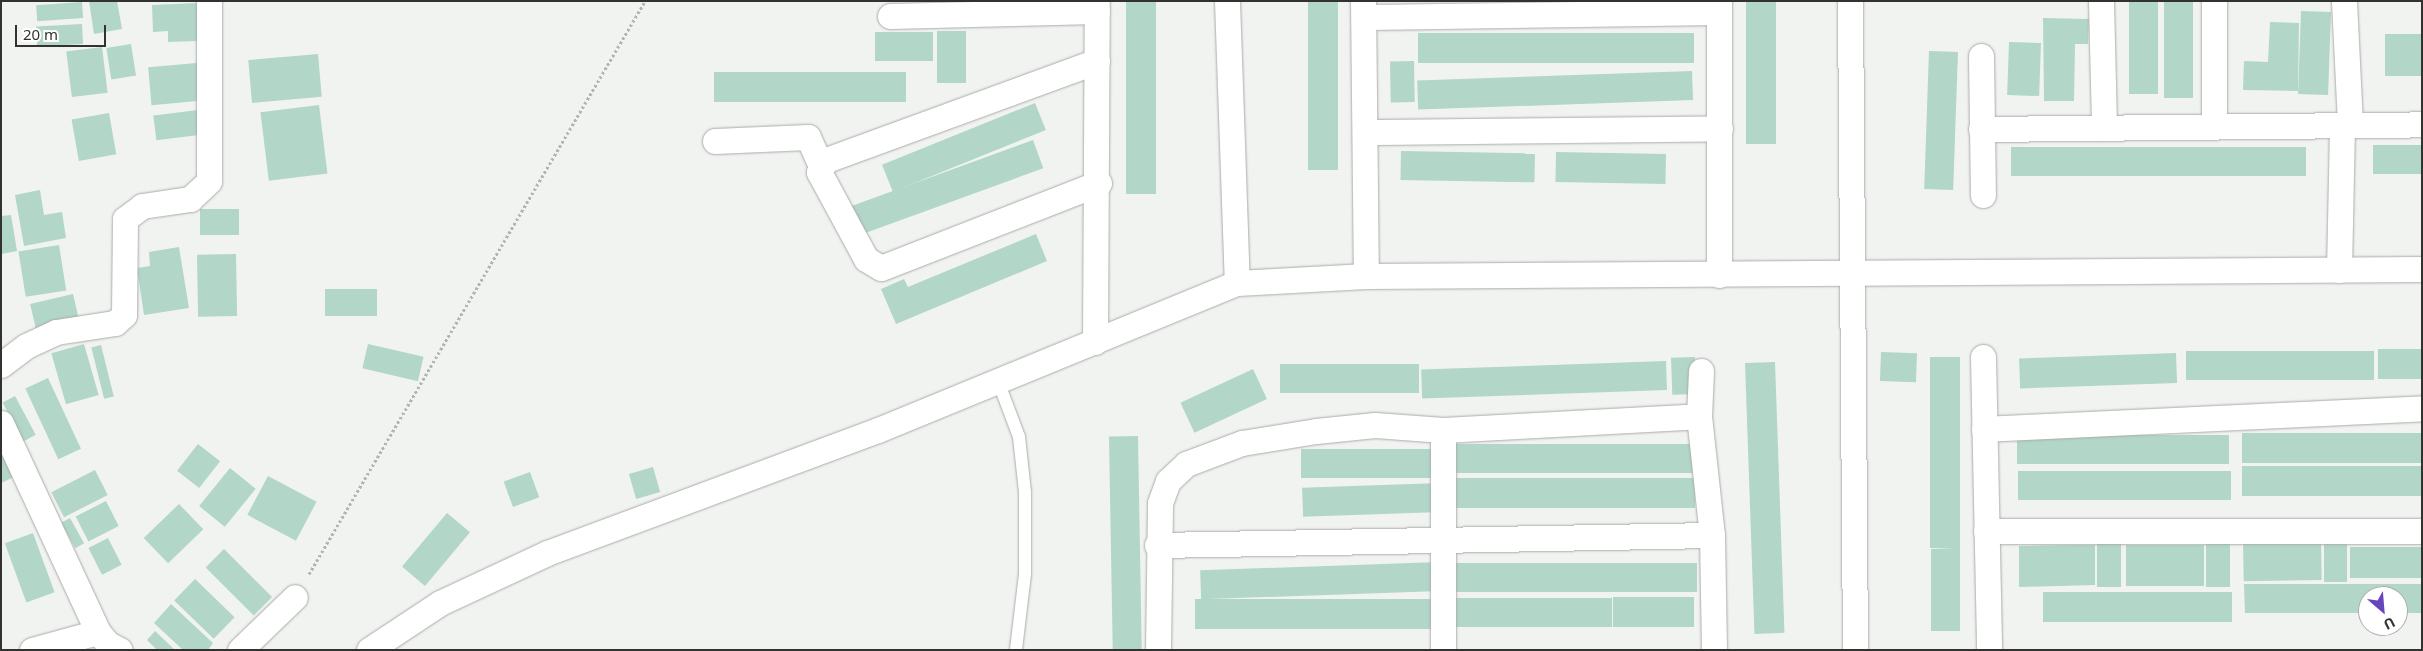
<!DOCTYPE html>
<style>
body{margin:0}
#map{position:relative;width:2423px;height:651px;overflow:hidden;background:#f1f3f1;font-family:"Noto Sans",sans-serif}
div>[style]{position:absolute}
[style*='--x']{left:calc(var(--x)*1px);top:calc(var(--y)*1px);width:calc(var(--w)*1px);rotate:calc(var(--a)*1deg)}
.building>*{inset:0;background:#b2d6c7;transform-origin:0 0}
.path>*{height:3px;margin-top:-1.5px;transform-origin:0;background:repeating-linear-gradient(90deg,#b2b4b2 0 2.5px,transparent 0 5px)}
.roads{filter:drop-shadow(0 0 1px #a9aba9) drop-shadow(0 0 1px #a9aba9)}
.service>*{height:12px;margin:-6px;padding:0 6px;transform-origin:6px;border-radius:6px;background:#fff}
.minor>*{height:25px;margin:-12.5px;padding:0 12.5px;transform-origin:12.5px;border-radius:12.5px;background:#fff}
span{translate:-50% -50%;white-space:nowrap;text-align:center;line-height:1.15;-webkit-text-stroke:4.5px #fff;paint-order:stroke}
.frame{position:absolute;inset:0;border:2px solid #323231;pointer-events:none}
.north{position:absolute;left:2358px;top:586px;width:50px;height:50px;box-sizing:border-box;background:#fff;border:1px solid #adadad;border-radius:50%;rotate:153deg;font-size:14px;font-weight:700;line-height:20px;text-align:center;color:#323231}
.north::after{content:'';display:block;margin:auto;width:18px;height:22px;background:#6645bd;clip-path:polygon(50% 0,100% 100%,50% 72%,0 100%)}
.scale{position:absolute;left:15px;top:25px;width:91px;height:22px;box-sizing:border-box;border:2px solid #323231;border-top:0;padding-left:6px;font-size:15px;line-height:18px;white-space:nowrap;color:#323231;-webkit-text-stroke:4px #fff;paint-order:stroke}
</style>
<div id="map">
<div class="building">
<i style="clip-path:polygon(89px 1px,117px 1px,122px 29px,94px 34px)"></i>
<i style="left:1126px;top:1px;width:30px;height:193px"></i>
<i style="left:1308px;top:1px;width:30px;height:169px"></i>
<i style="left:1746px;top:1px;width:30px;height:143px"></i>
<i style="left:2129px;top:1px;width:29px;height:93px"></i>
<i style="left:2164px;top:1px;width:29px;height:97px"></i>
<i style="left:82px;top:2px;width:16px;height:46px;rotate:86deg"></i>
<i style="clip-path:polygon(198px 3px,197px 41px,168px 42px,168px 31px,153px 32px,152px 5px)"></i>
<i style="left:2301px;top:11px;width:30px;height:83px;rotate:2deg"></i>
<i style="clip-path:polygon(2043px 18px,2089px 19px,2088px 44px,2075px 44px,2074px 101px,2044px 101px)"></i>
<i style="clip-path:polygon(2270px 22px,2299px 23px,2298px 91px,2243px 90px,2244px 61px,2268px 62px)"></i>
<i style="left:82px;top:24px;width:20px;height:46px;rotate:87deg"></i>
<i style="left:937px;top:31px;width:29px;height:52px"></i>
<i style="left:933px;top:32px;width:29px;height:58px;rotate:90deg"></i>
<i style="left:1694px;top:33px;width:30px;height:276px;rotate:90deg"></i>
<i style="left:2385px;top:34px;width:37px;height:42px"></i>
<i style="left:2009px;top:42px;width:32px;height:53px;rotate:2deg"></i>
<i style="left:131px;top:44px;width:32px;height:25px;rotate:81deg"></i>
<i style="left:102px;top:47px;width:46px;height:36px;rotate:83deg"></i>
<i style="left:1929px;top:51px;width:29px;height:138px;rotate:2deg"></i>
<i style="left:318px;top:54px;width:43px;height:70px;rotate:85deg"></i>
<i style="left:1414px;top:61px;width:41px;height:24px;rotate:89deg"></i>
<i style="left:197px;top:63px;width:38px;height:49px;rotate:85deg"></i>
<i style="left:1692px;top:71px;width:29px;height:275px;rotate:88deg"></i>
<i style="left:714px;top:72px;width:192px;height:30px"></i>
<i style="left:1035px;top:103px;width:29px;height:165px;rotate:68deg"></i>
<i style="left:319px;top:105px;width:69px;height:59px;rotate:83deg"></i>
<i style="left:198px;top:110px;width:25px;height:45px;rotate:83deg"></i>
<i style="left:109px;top:113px;width:42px;height:38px;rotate:80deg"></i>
<i style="left:1033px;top:140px;width:30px;height:193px;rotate:70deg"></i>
<i style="left:2373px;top:145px;width:49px;height:29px"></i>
<i style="left:2306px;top:147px;width:29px;height:295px;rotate:90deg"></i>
<i style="left:1401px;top:151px;width:134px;height:29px;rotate:1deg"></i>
<i style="left:1556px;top:152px;width:110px;height:30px;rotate:1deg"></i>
<i style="clip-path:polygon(40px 190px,44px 215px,62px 212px,66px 238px,24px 246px,15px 195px)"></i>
<i style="left:200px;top:209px;width:39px;height:26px"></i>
<i style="clip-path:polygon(11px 215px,17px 251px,1px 254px,1px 216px)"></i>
<i style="clip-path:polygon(1036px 234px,1047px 261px,896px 324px,881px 289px,904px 279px,908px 287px)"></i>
<i style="left:59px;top:245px;width:46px;height:41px;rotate:81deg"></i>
<i style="clip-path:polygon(179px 247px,189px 308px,144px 315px,137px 268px,150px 266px,149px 252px)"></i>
<i style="left:236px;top:254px;width:62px;height:39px;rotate:89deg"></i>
<i style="left:377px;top:289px;width:27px;height:52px;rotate:90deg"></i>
<i style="left:73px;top:294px;width:27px;height:44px;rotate:77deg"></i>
<i style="left:84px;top:344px;width:53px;height:34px;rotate:74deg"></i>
<i style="left:368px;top:344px;width:57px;height:25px;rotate:13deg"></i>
<i style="left:101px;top:345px;width:53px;height:10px;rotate:76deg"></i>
<i style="left:2378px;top:349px;width:44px;height:30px"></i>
<i style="left:2374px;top:351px;width:29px;height:188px;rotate:90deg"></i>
<i style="left:1881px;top:352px;width:36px;height:29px;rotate:2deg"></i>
<i style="left:2176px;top:353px;width:30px;height:157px;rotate:88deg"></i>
<i style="left:1695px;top:357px;width:37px;height:24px;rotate:88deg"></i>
<i style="clip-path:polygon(1930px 357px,1960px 357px,1960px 631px,1931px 631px,1931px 549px,1956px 548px,1930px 548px)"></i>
<i style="left:1666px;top:361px;width:29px;height:245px;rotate:88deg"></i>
<i style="left:1775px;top:362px;width:271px;height:30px;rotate:88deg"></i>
<i style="left:1419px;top:364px;width:29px;height:139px;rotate:90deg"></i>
<i style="left:1253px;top:369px;width:33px;height:80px;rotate:65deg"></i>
<i style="left:48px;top:378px;width:78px;height:25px;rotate:65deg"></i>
<i style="left:15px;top:396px;width:44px;height:14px;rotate:62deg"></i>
<i style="left:2422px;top:433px;width:30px;height:180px;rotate:90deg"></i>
<i style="left:2229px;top:435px;width:29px;height:212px;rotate:90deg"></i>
<i style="left:1138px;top:436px;width:214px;height:29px;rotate:89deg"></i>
<i style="left:198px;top:444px;width:28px;height:34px;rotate:38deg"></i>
<i style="left:1694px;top:444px;width:29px;height:244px;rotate:90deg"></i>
<i style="left:1439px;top:449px;width:29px;height:138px;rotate:90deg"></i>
<i style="clip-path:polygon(1px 452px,14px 477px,1px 483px)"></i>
<i style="left:2422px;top:466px;width:30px;height:180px;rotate:90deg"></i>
<i style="left:653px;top:467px;width:26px;height:25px;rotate:74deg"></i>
<i style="left:230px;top:468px;width:33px;height:49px;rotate:39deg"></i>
<i style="left:95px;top:470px;width:28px;height:49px;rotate:63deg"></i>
<i style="left:2231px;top:471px;width:29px;height:213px;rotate:90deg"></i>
<i style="left:530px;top:472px;width:27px;height:28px;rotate:70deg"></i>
<i style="left:268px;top:476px;width:55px;height:44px;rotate:28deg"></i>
<i style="left:1695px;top:478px;width:30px;height:245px;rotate:90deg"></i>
<i style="left:1440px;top:483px;width:29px;height:138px;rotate:88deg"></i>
<i style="left:106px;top:501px;width:28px;height:34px;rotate:63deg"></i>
<i style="left:179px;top:504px;width:35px;height:49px;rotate:46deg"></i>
<i style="left:447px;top:513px;width:30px;height:70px;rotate:40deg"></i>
<i style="left:70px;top:518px;width:29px;height:10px;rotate:61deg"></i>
<i style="left:33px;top:533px;width:63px;height:30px;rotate:70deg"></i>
<i style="left:108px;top:538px;width:30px;height:22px;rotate:63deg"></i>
<i style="left:2324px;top:538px;width:23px;height:44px"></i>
<i style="left:2321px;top:540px;width:40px;height:78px;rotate:89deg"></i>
<i style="left:2121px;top:543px;width:44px;height:24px;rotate:90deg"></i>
<i style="left:2206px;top:544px;width:24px;height:43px"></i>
<i style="clip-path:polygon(2070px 545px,2095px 545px,2095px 585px,2019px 587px,2019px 546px)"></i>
<i style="left:2204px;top:545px;width:41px;height:78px;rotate:90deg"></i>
<i style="left:2422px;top:547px;width:31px;height:72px;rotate:90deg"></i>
<i style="left:224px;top:549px;width:68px;height:26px;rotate:45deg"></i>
<i style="left:1439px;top:562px;width:29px;height:239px;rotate:88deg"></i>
<i style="left:1697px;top:563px;width:29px;height:246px;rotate:90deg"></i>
<i style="left:195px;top:579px;width:55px;height:30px;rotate:44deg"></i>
<i style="clip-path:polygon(2244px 584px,2422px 584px,2422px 613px,2398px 613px,2398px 596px,2368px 596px,2368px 613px,2245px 613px)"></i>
<i style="left:2043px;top:592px;width:189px;height:30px"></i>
<i style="left:1613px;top:597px;width:81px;height:30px"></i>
<i style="left:1612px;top:598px;width:29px;height:162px;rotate:90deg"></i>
<i style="left:1442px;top:599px;width:30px;height:247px;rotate:90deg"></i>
<i style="clip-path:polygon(171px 604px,213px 643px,208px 650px,183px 650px,154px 623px)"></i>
<i style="clip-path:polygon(155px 631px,174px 649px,173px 650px,157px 650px,147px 640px)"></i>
</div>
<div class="path">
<i style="--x:309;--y:574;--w:664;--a:-59.61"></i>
</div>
<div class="roads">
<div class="service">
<i style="--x:998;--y:381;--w:60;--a:69.4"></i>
<i style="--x:1019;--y:437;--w:55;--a:83.8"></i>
<i style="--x:1025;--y:492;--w:82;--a:90"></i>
<i style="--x:1025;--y:574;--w:77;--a:96.8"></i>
</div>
<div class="minor">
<i style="--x:1227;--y:1;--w:282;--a:88"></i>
<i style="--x:1363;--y:1;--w:275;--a:89.4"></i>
<i style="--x:1850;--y:1;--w:649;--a:89.56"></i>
<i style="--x:2214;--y:1;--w:125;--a:90"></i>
<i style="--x:2344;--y:1;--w:124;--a:87.2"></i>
<i style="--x:2101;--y:2;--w:126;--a:88.6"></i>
<i style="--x:890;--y:16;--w:207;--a:-1.4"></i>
<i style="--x:1364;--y:17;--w:355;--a:-0.8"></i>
<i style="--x:1981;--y:56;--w:139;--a:89.2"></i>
<i style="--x:1097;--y:61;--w:289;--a:159.9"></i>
<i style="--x:826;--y:160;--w:14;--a:120"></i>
<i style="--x:819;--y:172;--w:99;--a:61.6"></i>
<i style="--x:866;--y:259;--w:17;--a:31"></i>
<i style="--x:881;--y:268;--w:234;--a:-21.3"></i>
<i style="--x:1981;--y:129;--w:441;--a:-0.6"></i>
<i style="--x:1365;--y:132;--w:355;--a:-0.6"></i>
<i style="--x:715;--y:141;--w:93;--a:-2.5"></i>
<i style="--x:808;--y:137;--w:30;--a:66"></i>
<i style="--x:2339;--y:270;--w:145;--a:-88.8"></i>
<i style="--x:1719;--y:275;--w:274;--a:-90"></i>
<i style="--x:1095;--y:342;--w:341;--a:-89.7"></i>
<i style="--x:1983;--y:357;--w:293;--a:88.8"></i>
<i style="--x:1;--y:365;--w:31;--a:-37"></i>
<i style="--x:26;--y:346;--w:33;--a:-25"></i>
<i style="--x:56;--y:332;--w:60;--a:-8.7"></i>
<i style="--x:115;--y:323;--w:12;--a:-42"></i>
<i style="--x:124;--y:315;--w:96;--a:-89.4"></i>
<i style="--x:125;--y:219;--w:21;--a:-37"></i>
<i style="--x:142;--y:206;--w:49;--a:-8.3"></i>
<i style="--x:190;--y:199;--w:26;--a:-43"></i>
<i style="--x:209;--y:181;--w:180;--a:-90"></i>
<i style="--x:1701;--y:371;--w:45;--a:92.5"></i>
<i style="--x:1699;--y:416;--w:120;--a:83.8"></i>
<i style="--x:1712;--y:535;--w:115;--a:89"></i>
<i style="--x:1;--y:423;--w:230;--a:65.1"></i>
<i style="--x:98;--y:632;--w:16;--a:50"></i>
<i style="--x:108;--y:644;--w:13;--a:27"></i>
<i style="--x:1984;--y:429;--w:439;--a:-2.7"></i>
<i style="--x:1443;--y:430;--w:220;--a:90"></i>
<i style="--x:1986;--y:531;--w:436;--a:0"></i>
<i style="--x:1157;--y:545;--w:555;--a:-1.03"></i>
<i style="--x:32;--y:650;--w:68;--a:-15.3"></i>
<i style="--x:240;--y:650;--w:76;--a:-43.9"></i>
<i style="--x:369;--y:650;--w:85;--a:-33.5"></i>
<i style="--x:440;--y:603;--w:118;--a:-25"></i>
<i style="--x:547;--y:553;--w:353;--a:-20.4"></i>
<i style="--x:878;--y:430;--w:388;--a:-22.3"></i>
<i style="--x:1237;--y:283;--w:129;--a:-3.1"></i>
<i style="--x:1366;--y:276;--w:1056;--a:-0.38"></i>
<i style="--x:1158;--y:650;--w:147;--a:-89.2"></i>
<i style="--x:1160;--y:503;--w:23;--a:-70"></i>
<i style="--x:1168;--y:481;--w:25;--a:-43"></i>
<i style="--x:1186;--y:464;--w:60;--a:-20.6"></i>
<i style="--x:1242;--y:443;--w:75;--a:-9.2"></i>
<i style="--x:1316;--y:431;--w:59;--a:-5.8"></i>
<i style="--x:1375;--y:425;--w:68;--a:4.2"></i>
<i style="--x:1443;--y:430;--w:256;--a:-3.1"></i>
</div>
</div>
<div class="frame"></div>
<div class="north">U</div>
<div class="scale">20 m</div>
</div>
